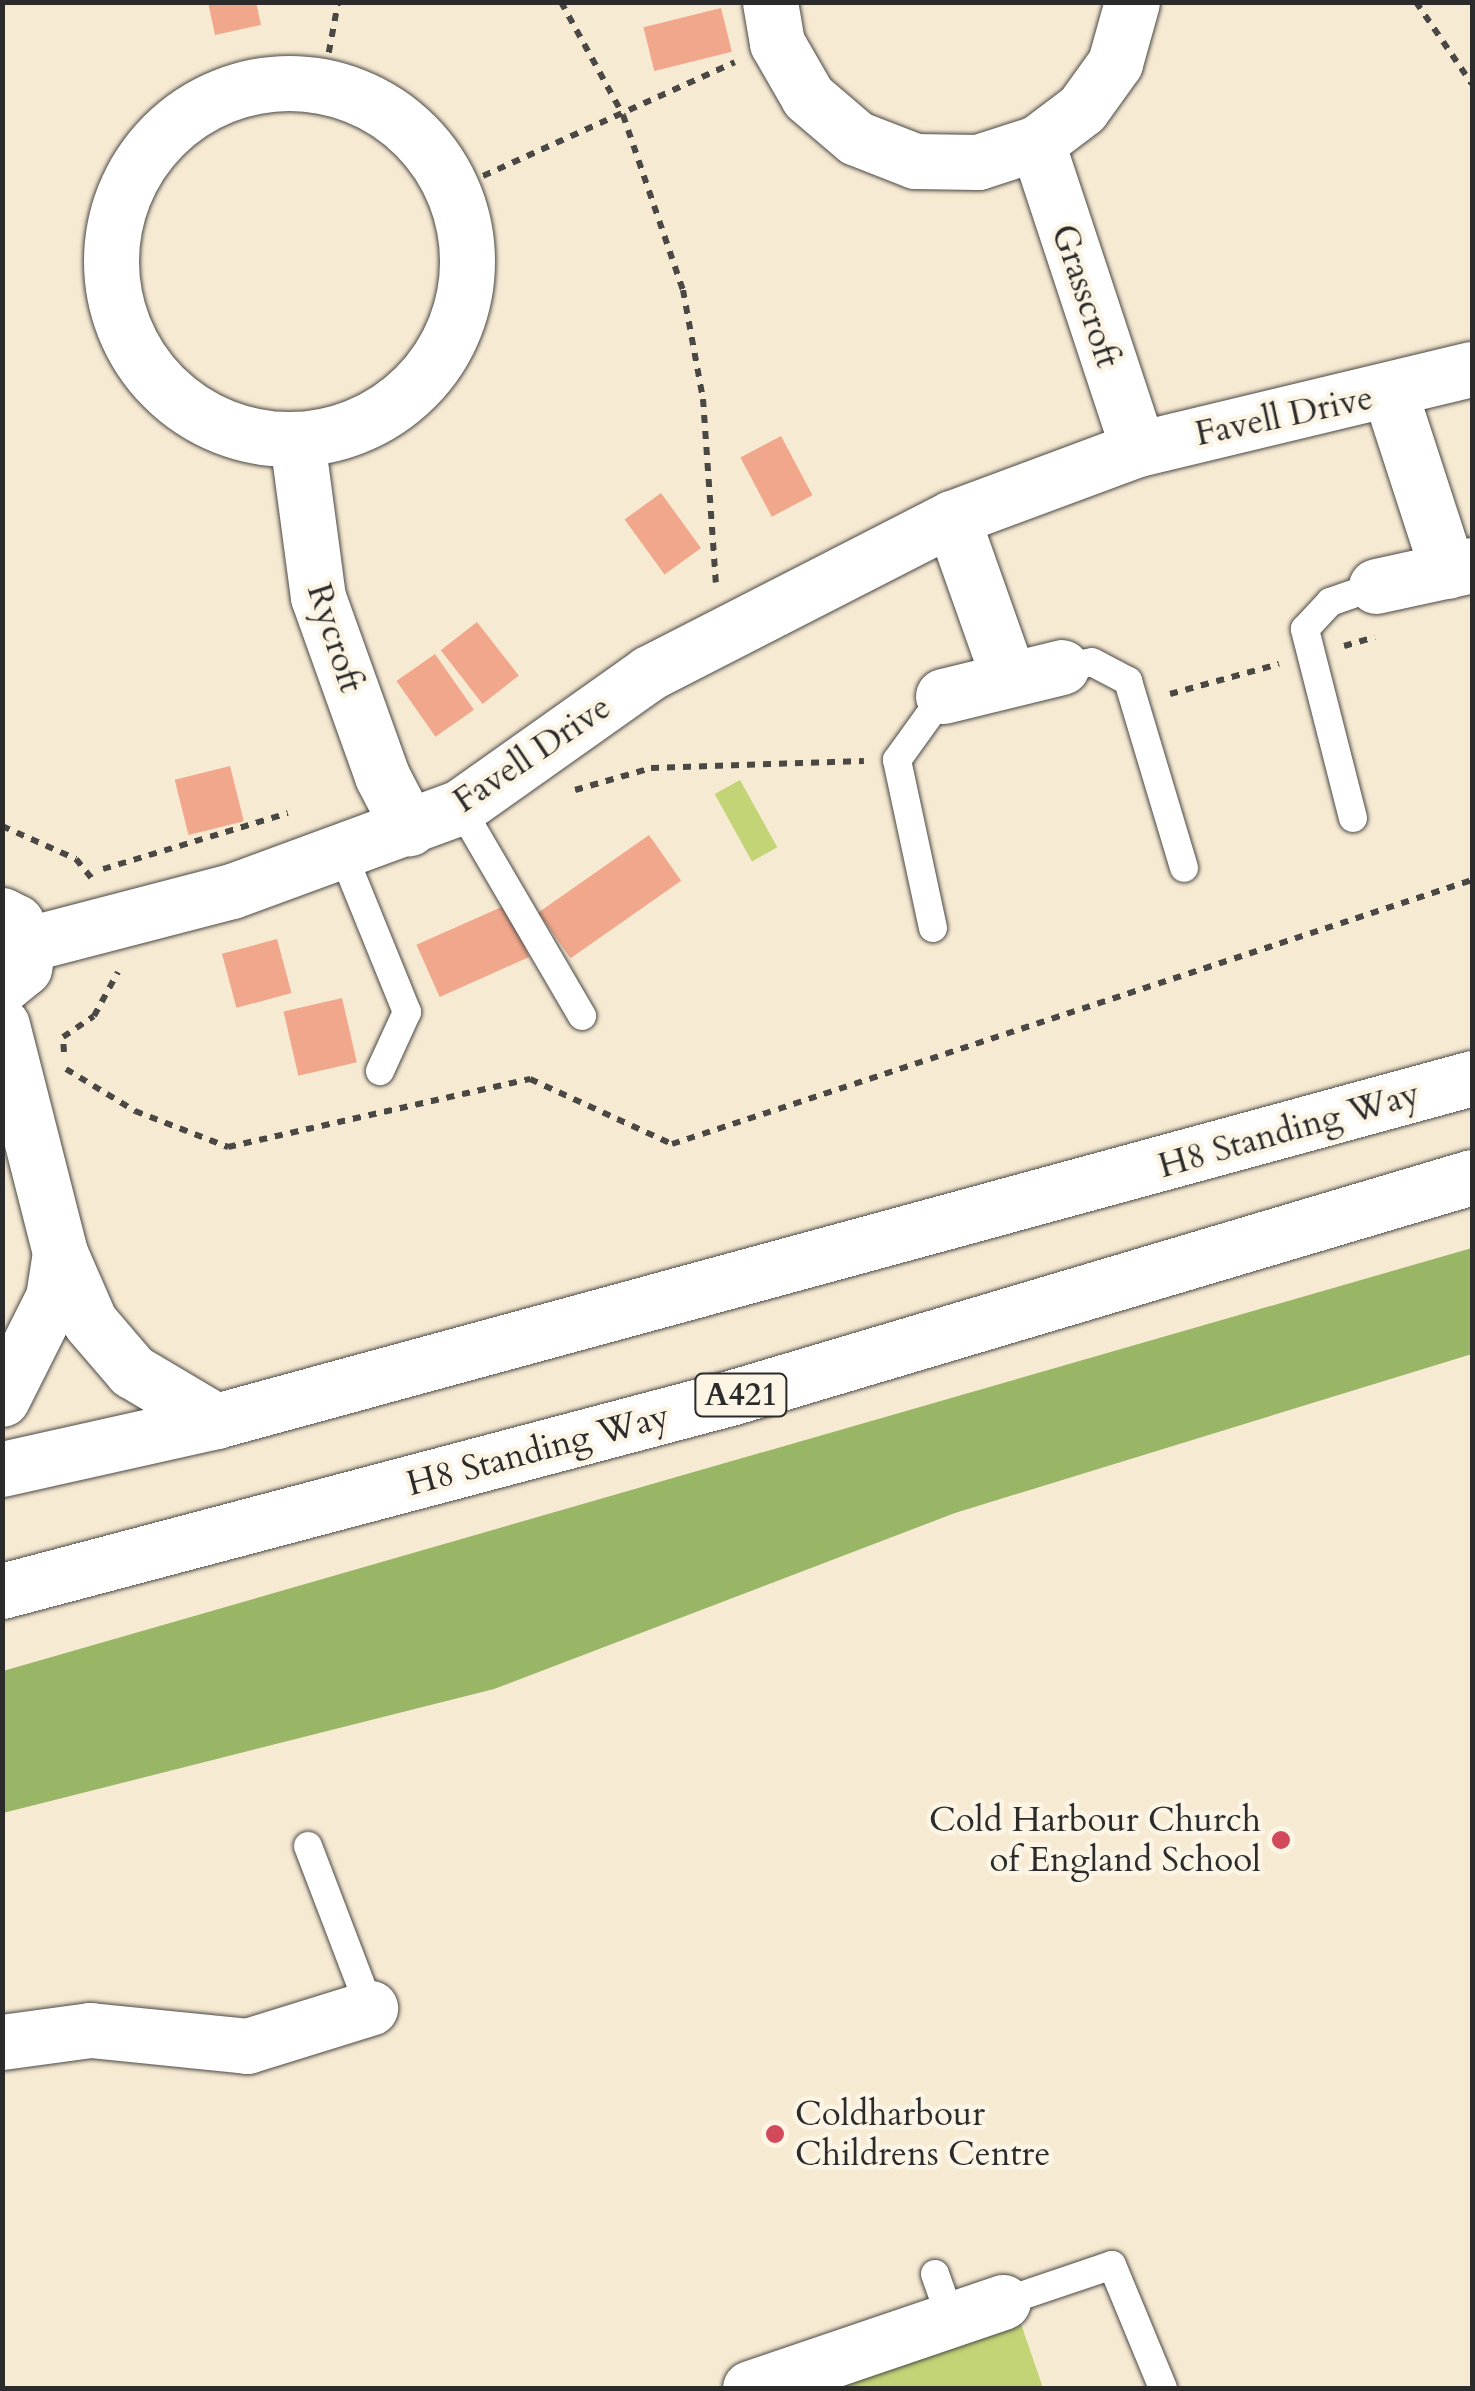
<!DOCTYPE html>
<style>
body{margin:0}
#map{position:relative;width:1475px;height:2391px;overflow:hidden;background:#f7ead3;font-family:Cardo,serif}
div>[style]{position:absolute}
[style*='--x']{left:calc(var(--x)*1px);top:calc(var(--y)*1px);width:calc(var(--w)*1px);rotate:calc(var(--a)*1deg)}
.green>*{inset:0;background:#c2d476;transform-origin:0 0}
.forest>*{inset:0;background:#99b667}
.building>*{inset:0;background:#f1a78c;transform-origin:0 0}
.path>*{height:6px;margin-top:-3px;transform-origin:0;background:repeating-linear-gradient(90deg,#4a4844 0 8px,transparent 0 16px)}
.roads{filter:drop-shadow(0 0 2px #4a4844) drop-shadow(0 0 2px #4a4844)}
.service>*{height:28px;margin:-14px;padding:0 14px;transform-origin:14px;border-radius:14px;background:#fff}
.minor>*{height:55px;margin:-27.5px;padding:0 27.5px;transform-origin:27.5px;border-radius:27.5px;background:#fff}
.minor>.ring{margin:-27.5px;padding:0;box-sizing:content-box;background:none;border:55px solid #fff;border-radius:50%}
.trunk>*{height:55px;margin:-27.5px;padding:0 27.5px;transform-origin:27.5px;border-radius:27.5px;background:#fff}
.dots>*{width:28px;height:28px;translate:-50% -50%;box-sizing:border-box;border:5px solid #fcf5e5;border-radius:50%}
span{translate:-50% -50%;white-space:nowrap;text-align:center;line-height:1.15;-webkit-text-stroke:9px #fcf5e5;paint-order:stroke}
.shield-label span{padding:2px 8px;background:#fcf5e5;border:2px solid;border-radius:8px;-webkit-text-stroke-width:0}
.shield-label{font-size:32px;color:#2b2b2b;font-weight:700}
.street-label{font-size:35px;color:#2b2b2b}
.poi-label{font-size:35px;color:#2b2b2b}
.right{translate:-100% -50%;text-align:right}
.left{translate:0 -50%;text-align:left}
.frame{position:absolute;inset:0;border:5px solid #2b2b2b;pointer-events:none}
</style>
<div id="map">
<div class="green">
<i style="left:740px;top:780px;width:77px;height:29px;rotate:61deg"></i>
<i style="clip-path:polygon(1020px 2321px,1043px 2388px,832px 2388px)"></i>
</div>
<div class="forest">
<i style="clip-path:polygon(1472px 1248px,1472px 1354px,955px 1513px,494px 1689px,3px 1813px,3px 1671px)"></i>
</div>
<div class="building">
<i style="clip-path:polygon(208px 2px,256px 2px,261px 25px,215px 35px)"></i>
<i style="left:721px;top:8px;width:45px;height:80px;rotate:76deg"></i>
<i style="left:781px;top:436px;width:67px;height:46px;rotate:62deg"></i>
<i style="left:661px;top:493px;width:68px;height:45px;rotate:54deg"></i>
<i style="left:477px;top:622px;width:68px;height:46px;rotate:52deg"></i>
<i style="left:435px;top:654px;width:68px;height:47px;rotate:55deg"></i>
<i style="left:230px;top:766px;width:57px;height:57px;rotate:76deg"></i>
<i style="left:649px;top:835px;width:56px;height:135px;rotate:55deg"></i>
<i style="left:506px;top:905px;width:57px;height:98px;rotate:66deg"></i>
<i style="left:277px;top:939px;width:56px;height:57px;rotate:75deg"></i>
<i style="left:342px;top:998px;width:66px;height:60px;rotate:77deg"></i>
</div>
<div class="path">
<i style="--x:561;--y:2;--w:129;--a:61.2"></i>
<i style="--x:623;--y:115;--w:185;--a:71.1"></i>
<i style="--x:683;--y:290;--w:111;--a:79.6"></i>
<i style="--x:703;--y:399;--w:184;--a:86"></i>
<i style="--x:1416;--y:2;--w:99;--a:55.7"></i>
<i style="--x:2;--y:4;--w:3;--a:-45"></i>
<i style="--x:323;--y:84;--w:83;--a:-79.6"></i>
<i style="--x:454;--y:189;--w:308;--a:-24.3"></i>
<i style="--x:1344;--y:646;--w:32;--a:-16"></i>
<i style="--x:1170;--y:694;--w:113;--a:-15.4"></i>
<i style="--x:575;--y:790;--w:79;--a:-16.1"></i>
<i style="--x:651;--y:768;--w:213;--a:-1.9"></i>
<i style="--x:2;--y:826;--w:81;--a:24"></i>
<i style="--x:76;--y:859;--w:26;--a:51"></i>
<i style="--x:103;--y:869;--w:193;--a:-16.8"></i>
<i style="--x:64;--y:1052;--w:15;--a:-94"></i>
<i style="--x:63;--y:1037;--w:37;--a:-34"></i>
<i style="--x:94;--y:1016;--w:50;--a:-61.4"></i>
<i style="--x:66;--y:1069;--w:81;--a:31.3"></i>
<i style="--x:135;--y:1111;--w:100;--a:21.2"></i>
<i style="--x:228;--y:1147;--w:310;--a:-12.7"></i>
<i style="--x:530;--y:1079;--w:156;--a:24.6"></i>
<i style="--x:672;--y:1144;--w:842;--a:-18.26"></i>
</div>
<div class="roads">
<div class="service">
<i style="--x:1062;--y:667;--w:30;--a:-9"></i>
<i style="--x:1092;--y:662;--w:41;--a:27.8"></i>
<i style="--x:1128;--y:681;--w:195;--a:73.3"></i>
<i style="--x:460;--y:807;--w:242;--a:59.7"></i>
<i style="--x:1353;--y:818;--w:195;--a:-104.3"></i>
<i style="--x:1305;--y:629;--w:37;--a:-47"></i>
<i style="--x:1330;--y:602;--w:49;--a:-19.2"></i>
<i style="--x:342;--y:852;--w:173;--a:67.9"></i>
<i style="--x:407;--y:1012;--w:65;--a:114.6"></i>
<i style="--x:933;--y:928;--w:172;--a:-102.1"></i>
<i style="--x:897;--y:760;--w:79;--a:-54.3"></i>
<i style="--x:308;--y:1846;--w:173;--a:69.1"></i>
<i style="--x:935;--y:2274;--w:48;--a:70.4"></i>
<i style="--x:1003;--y:2302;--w:115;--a:-18.7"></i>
<i style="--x:1112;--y:2265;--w:133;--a:67.5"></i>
</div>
<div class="minor">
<i style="--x:770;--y:2;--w:42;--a:80.3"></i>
<i style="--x:777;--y:43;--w:62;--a:60.1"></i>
<i style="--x:808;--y:97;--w:63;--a:40.5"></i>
<i style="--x:856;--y:138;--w:63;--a:21.3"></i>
<i style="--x:915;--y:161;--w:63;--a:0.9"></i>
<i style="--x:978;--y:162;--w:62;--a:-17.9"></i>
<i style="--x:1037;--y:143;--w:56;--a:-37.1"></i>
<i style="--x:1082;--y:109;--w:57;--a:-54.3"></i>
<i style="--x:1115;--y:63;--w:63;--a:-74.4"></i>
<i class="ring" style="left:111px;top:83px;width:301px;height:301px"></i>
<i style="--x:1037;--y:143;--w:322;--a:71.7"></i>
<i style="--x:1390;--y:393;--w:187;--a:72"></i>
<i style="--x:297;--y:440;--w:158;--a:82.4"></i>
<i style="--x:318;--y:597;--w:190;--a:70.3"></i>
<i style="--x:382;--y:776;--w:59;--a:62.6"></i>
<i style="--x:952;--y:518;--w:168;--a:70.5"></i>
<i style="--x:1376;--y:586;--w:98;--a:-12.3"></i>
<i style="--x:943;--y:696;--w:122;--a:-13.7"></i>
<i style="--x:2;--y:915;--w:16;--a:27"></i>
<i style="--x:16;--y:922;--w:25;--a:61"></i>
<i style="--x:28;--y:944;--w:24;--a:99"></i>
<i style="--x:24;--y:968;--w:28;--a:141"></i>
<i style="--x:28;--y:944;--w:211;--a:-14.6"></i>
<i style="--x:232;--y:891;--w:243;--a:-20.2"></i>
<i style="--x:460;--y:807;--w:232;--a:-35.3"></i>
<i style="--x:649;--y:673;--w:340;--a:-27.1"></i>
<i style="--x:952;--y:518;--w:198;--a:-20.4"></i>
<i style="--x:1138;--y:449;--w:343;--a:-13.5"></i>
<i style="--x:2;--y:1025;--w:235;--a:75.7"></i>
<i style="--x:60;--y:1253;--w:75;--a:66.5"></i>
<i style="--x:90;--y:1322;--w:65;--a:49.4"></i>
<i style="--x:132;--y:1371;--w:98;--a:30.8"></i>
<i style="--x:2;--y:1399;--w:114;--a:-63.4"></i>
<i style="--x:53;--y:1297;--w:45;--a:-81"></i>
<i style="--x:2;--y:2042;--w:89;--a:-7.8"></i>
<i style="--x:90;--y:2030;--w:158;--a:5.8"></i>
<i style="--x:247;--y:2046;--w:129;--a:-17.2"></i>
<i style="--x:750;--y:2388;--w:267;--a:-18.8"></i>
</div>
<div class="trunk">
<i style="--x:2;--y:1469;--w:219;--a:-12.6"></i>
<i style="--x:216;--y:1421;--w:1302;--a:-15.27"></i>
<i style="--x:2;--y:1591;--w:753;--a:-14.85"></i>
<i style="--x:730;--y:1398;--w:774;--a:-16.59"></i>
</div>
</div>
<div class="dots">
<i style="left:1281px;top:1840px;background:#d1495b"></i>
<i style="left:775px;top:2134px;background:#d1495b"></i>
</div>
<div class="shield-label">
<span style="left:741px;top:1395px">A421</span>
</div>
<div class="street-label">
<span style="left:1086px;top:296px;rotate:72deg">Grasscroft</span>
<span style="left:1284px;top:416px;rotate:-12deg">Favell Drive</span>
<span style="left:335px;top:638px;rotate:72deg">Rycroft</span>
<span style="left:532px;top:754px;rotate:-34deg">Favell Drive</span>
<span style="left:1289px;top:1130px;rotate:-16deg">H8 Standing Way</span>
<span style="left:538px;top:1450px;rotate:-15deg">H8 Standing Way</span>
</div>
<div class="poi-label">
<span class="right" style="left:1261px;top:1840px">Cold Harbour Church<br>of England School</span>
<span class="left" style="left:795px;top:2134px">Coldharbour<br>Childrens Centre</span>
</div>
<div class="frame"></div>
</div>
